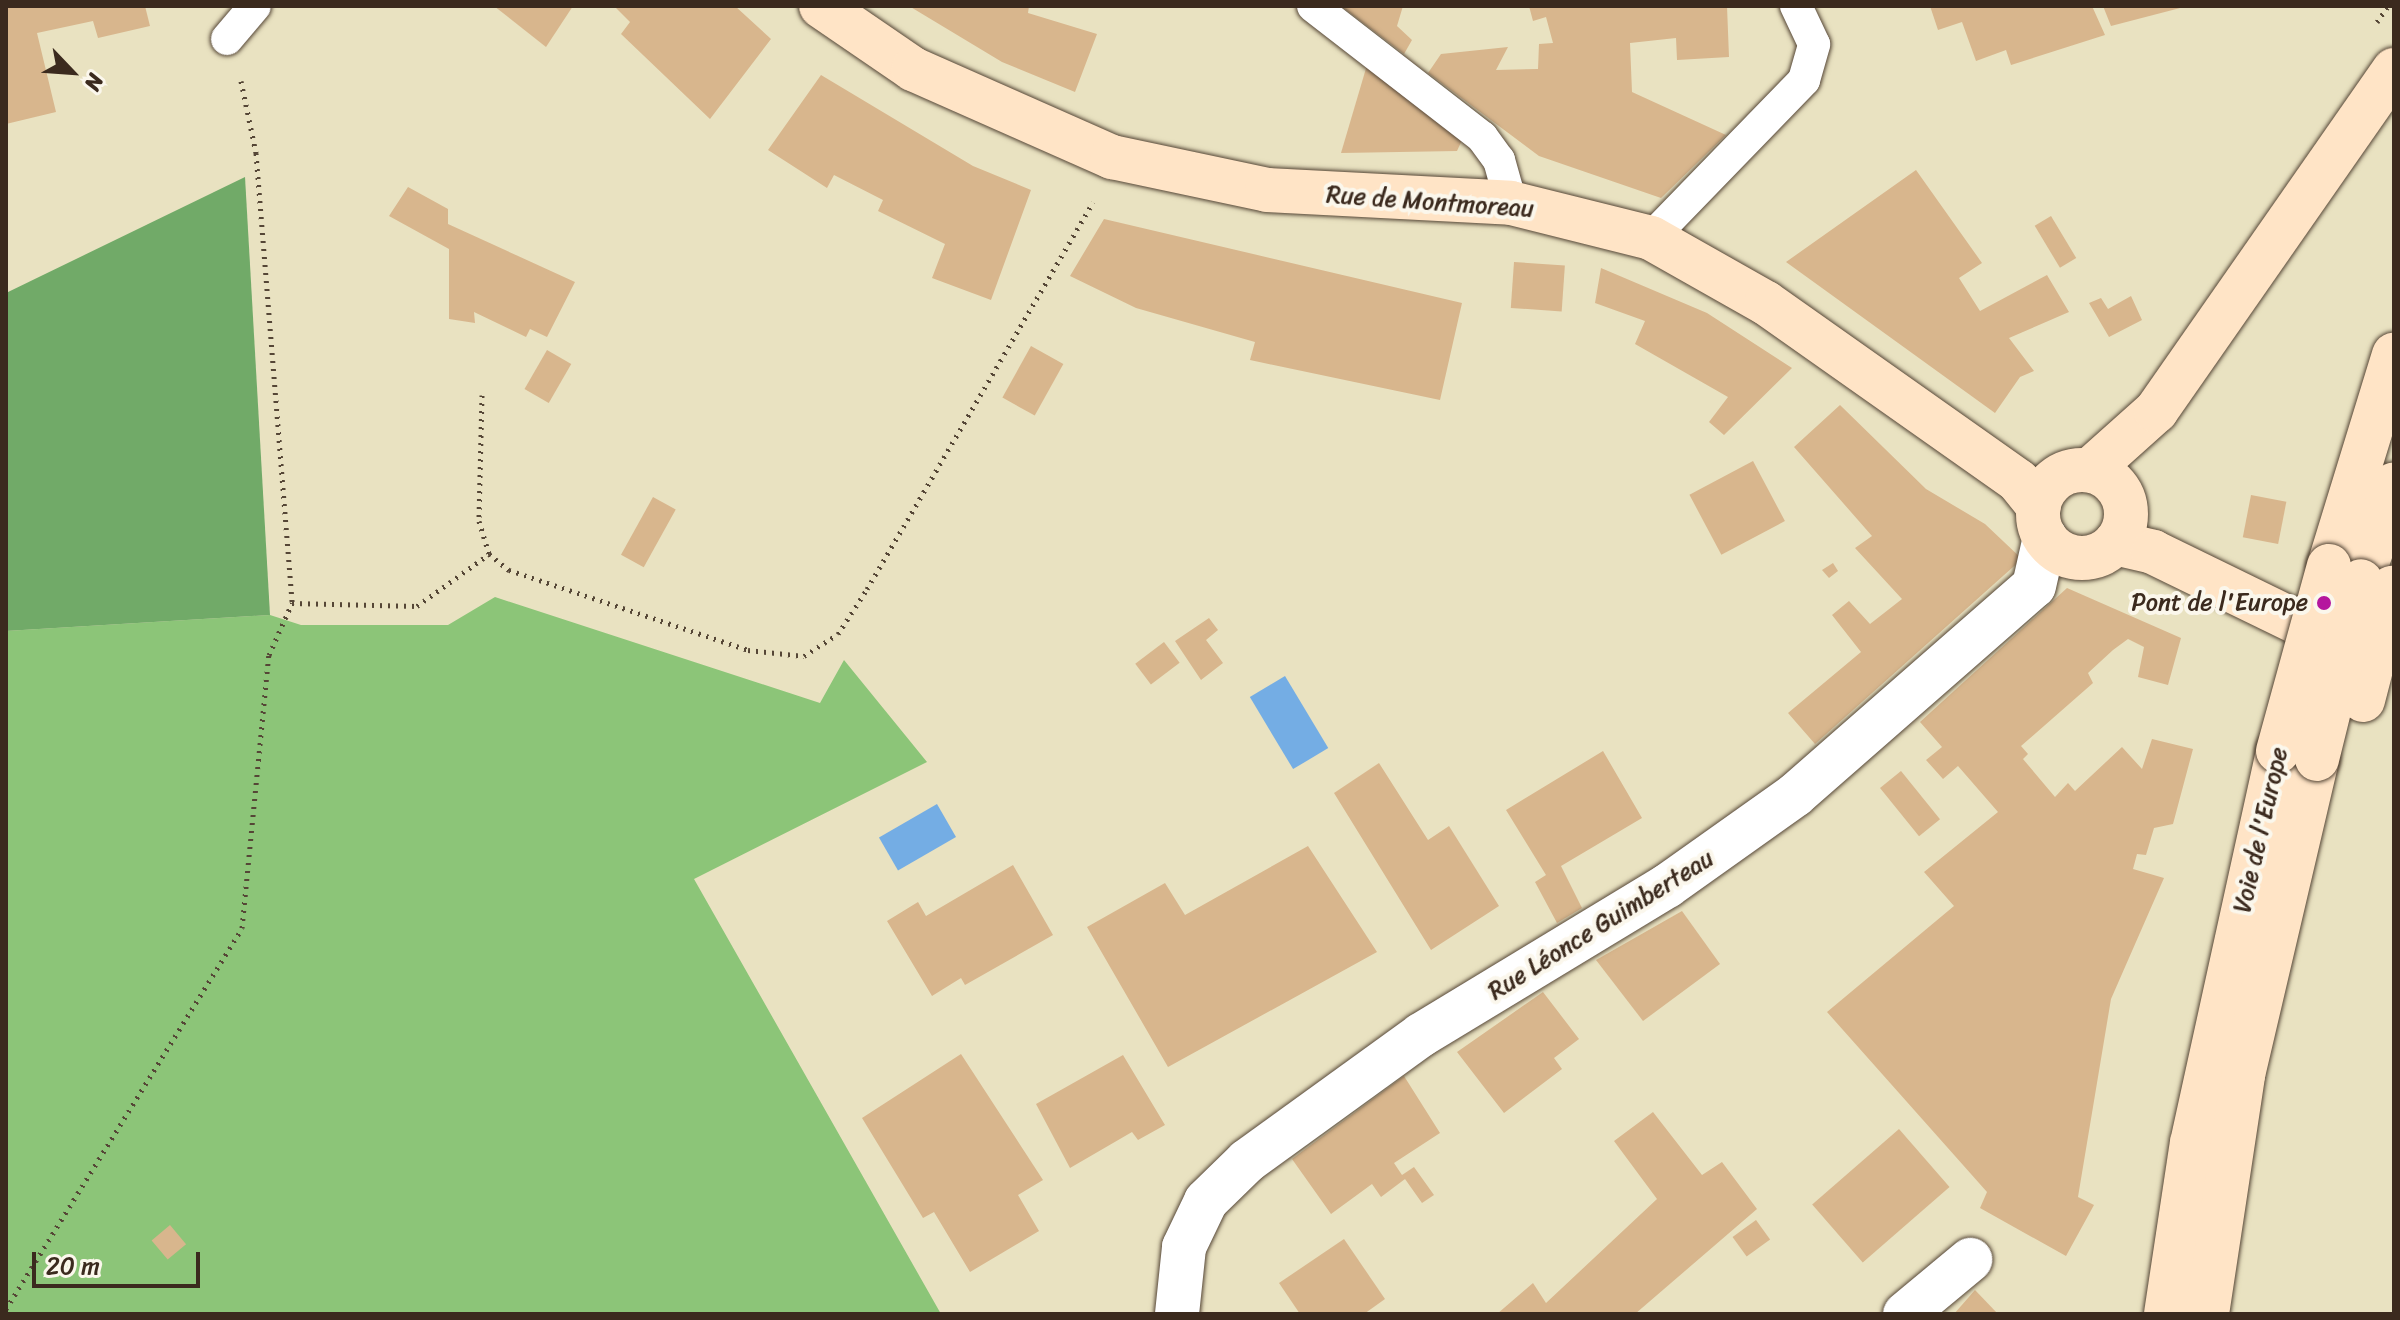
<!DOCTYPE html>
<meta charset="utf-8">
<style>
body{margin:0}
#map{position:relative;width:2400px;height:1320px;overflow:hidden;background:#e9e2c1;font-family:Sriracha,sans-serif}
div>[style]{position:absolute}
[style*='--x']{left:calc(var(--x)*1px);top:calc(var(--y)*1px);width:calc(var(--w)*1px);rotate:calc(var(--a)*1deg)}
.green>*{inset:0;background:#8cc578}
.forest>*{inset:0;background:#71aa68}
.water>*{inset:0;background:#74ade4;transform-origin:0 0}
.building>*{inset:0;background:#d8b68d;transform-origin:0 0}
.path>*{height:5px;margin-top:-2.5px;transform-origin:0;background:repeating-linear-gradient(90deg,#554636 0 2px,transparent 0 8px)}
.roads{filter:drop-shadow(0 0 2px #554636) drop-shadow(0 0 2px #554636)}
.lane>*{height:32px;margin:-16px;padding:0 16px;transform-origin:16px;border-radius:16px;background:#fff}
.street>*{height:44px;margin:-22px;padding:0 22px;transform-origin:22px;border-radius:22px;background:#fff}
.secondary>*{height:44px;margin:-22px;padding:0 22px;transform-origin:22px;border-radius:22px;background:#ffe4c6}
.secondary>.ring{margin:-22px;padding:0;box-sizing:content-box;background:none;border:44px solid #ffe4c6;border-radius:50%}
.bridges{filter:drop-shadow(0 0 2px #554636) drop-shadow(0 0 2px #554636)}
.secondary-bridge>*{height:44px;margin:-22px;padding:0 22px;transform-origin:22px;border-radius:22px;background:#ffe4c6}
.dots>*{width:22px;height:22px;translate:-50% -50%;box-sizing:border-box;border:4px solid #fbf7ec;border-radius:50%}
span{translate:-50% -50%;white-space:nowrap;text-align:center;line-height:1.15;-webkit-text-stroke:8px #fbf7ec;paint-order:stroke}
.street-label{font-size:24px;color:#3b2a1e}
.poi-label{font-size:24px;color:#3b2a1e}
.right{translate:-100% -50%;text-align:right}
.frame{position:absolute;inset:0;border:8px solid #3b2a1e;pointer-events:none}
.north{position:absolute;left:32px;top:32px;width:80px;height:80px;-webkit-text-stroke:6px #fbf7ec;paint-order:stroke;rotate:115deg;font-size:22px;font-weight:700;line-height:32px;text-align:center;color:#3b2a1e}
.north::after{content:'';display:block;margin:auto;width:28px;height:36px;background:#3b2a1e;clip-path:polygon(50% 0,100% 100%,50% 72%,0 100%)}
.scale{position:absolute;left:32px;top:1252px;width:168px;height:36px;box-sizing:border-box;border:4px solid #3b2a1e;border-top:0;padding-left:10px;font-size:24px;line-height:28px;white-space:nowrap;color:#3b2a1e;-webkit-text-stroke:6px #fbf7ec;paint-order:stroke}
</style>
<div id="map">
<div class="green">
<i style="clip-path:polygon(495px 597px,820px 703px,844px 660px,927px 762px,694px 879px,941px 1314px,6px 1314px,6px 631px,270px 615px,301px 625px,448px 625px)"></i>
</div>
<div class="forest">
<i style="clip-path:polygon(245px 177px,270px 615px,6px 631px,6px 293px)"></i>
</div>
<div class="water">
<i style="left:1285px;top:676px;width:84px;height:41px;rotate:59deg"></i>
<i style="left:937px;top:804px;width:38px;height:67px;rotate:60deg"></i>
</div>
<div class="building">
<i style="clip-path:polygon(6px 6px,145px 6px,150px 26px,98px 38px,93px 21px,37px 33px,56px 112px,6px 124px)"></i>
<i style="clip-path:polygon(494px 6px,573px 6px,546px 47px)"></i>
<i style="clip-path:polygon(614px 6px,735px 6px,771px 39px,710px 119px,621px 34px,630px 22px)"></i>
<i style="clip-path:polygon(909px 6px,1029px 6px,1028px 13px,1097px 34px,1075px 92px,1002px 62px)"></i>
<i style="clip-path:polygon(1341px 6px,1403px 6px,1397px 26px,1412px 40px,1404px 54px)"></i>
<i style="clip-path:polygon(1529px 6px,1727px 6px,1729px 57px,1677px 60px,1676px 38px,1630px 43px,1632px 92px,1726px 135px,1661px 198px,1539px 156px,1428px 73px,1441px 54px,1508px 47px,1496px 70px,1538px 69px,1539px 44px,1553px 43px,1546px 17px,1533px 21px)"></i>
<i style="clip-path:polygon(1930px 6px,2092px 6px,2105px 35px,2011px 65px,2006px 50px,1976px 61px,1962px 22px,1938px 30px)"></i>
<i style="clip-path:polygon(2103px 6px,2184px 6px,2184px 7px,2111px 26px)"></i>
<i style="clip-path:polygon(1367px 65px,1462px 140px,1457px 151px,1341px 153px)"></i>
<i style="clip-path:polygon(821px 75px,973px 166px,1031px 190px,991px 300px,932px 278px,945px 244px,878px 211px,883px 200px,834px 175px,827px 188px,768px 150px)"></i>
<i style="clip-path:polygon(1916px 170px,1982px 263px,1959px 278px,1980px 311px,2047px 275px,2069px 312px,2009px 338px,2034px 371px,2020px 377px,1995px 413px,1786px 262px)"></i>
<i style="clip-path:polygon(408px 187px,448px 209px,448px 224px,575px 282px,547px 337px,530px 329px,526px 337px,474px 312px,475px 323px,449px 319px,449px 249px,389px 216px)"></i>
<i style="left:2051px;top:216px;width:49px;height:19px;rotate:59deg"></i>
<i style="clip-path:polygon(1104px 219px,1462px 303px,1440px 400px,1250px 360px,1255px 342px,1136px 308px,1070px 276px)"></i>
<i style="left:1514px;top:262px;width:51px;height:46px;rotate:4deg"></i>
<i style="clip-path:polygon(1601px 268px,1707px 313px,1792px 368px,1724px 435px,1709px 422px,1728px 397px,1635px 344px,1645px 321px,1595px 303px)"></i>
<i style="clip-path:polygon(2131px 296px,2142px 320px,2109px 337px,2089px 303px,2101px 298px,2108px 309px)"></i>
<i style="left:1031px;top:346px;width:37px;height:59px;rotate:29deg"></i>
<i style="left:547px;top:350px;width:28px;height:45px;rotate:30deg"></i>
<i style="clip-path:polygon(1840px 405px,1926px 489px,1985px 524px,2022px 559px,1815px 744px,1788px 713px,1861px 652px,1832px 615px,1849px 601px,1870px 624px,1902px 599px,1855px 548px,1872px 536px,1794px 447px)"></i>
<i style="left:1753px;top:461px;width:68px;height:72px;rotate:62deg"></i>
<i style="left:2251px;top:495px;width:36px;height:43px;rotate:11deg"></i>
<i style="left:653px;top:497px;width:26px;height:66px;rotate:29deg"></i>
<i style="clip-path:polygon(1833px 563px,1838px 571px,1829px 578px,1822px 570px)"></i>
<i style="clip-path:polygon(2067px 588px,2181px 638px,2168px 685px,2138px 677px,2144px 647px,2128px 639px,2113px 650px,2088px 673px,2093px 683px,2021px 746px,2028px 754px,2023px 759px,2055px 797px,2068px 783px,2075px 791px,2122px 747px,2142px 769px,2152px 739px,2193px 749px,2173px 824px,2154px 828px,2146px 855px,2137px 854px,2133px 869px,2164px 878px,2111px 999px,2078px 1197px,2094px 1205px,2066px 1256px,1980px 1208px,1987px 1192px,1827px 1012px,1954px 906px,1924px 872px,1998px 812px,1958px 766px,1943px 779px,1926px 760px,1942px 747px,1920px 722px)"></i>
<i style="clip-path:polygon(1209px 618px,1218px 630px,1206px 640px,1223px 663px,1201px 680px,1175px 641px)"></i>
<i style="left:1164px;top:642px;width:26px;height:36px;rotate:53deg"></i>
<i style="clip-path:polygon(1603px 751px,1642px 818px,1561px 866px,1582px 908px,1557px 923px,1535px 882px,1546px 875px,1506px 810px)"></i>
<i style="clip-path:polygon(1379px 763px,1428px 840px,1449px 826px,1499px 906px,1431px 950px,1334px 793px)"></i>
<i style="left:1901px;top:771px;width:62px;height:27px;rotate:51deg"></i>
<i style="clip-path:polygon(1308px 846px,1377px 952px,1168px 1067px,1087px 927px,1165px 883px,1185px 915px)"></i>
<i style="clip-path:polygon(1013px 865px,1053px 935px,965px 985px,961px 978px,932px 996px,887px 921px,918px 902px,926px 916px)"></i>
<i style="clip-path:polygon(1682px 911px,1720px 964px,1643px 1021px,1596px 960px)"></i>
<i style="clip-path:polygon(1543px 992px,1579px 1039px,1554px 1058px,1562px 1069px,1504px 1113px,1457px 1052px)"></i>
<i style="clip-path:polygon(961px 1054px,1043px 1180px,1018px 1195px,1039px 1231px,970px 1272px,934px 1212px,923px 1218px,862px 1118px)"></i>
<i style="clip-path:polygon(1123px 1055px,1165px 1125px,1138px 1140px,1132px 1132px,1070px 1168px,1036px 1104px)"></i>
<i style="clip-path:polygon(1404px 1076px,1440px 1133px,1394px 1163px,1402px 1175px,1414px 1167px,1434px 1195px,1422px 1203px,1405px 1179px,1381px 1197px,1372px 1184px,1331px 1214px,1292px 1159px)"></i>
<i style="clip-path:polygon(1653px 1112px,1702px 1175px,1722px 1162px,1757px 1209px,1635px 1314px,1497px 1314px,1533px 1283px,1546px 1303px,1657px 1199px,1614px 1141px)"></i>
<i style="left:1899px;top:1129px;width:77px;height:115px;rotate:49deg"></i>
<i style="left:1756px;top:1220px;width:24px;height:29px;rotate:54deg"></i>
<i style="left:170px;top:1225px;width:25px;height:24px;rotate:50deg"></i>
<i style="clip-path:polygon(1344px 1239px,1385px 1299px,1364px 1314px,1300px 1314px,1279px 1283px)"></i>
<i style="clip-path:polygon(1975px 1290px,1998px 1314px,1954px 1314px)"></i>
</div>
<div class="path">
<i style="--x:2377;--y:22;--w:19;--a:-55"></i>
<i style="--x:241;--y:81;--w:74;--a:78.2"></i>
<i style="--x:256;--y:153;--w:451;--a:85.4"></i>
<i style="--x:292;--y:603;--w:125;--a:1.4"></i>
<i style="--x:417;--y:606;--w:89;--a:-35.8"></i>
<i style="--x:482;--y:395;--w:126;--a:91.4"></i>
<i style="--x:479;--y:521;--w:34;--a:73"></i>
<i style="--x:489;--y:554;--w:26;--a:39"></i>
<i style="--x:509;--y:570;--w:252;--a:18.5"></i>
<i style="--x:748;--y:650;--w:56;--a:6.1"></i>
<i style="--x:804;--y:656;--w:40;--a:-32.9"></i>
<i style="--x:838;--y:634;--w:54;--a:-57.2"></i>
<i style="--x:867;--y:589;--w:448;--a:-59.7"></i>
<i style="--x:6;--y:1309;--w:448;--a:-58.2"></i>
<i style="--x:242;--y:928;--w:274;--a:-84.4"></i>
<i style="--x:269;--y:655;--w:57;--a:-66.1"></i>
</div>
<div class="roads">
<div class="lane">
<i style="--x:1313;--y:6;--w:214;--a:37.8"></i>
<i style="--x:1482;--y:137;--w:29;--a:54"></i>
<i style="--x:1499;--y:160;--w:45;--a:74.4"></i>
<i style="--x:227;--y:39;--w:43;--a:-49.7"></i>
<i style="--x:1651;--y:238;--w:220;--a:-45.9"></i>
<i style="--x:1804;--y:80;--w:37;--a:-74"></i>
<i style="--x:1814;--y:44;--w:42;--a:-115.3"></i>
</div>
<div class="street">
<i style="--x:1177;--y:1314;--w:67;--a:-84"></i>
<i style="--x:1184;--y:1247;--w:51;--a:-64.4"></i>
<i style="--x:1206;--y:1201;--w:57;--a:-44.3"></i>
<i style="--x:1247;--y:1161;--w:215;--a:-35.9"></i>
<i style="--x:1421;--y:1035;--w:288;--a:-31.2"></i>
<i style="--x:1667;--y:886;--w:157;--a:-35.4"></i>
<i style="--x:1795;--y:795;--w:317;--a:-41.2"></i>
<i style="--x:2034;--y:586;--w:50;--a:-77.3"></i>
<i style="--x:1905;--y:1314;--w:85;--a:-39.7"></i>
</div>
<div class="secondary">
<i style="--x:821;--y:6;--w:112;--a:34.4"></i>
<i style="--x:913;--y:69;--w:218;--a:23.9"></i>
<i style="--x:1112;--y:157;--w:158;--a:12"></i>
<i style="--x:1267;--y:190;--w:244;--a:3"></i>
<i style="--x:1511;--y:203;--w:144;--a:14"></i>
<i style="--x:1651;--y:238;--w:132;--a:29.5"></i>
<i style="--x:1766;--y:303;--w:309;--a:35.2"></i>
<i style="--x:2018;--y:481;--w:33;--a:51"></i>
<i class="ring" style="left:2038px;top:470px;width:44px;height:44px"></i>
<i style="--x:2090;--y:470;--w:89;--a:-41.8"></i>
<i style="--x:2156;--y:411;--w:416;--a:-55.1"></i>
<i style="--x:2115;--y:543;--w:39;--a:13"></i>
<i style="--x:2153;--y:552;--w:212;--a:26"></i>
<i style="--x:2329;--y:566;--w:221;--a:-72.9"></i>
<i style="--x:2361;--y:581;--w:102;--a:-71.2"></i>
<i style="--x:2166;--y:1314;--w:173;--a:-81.4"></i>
<i style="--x:2192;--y:1143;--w:401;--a:-77.6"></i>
<i style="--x:2207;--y:1314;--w:242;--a:-81.4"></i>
<i style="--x:2243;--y:1075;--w:325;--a:-76.8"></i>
</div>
</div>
<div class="bridges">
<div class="secondary-bridge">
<i style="--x:2363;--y:700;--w:116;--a:-75.5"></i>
<i style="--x:2278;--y:751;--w:192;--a:-74.6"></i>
<i style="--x:2317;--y:759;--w:183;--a:-76.1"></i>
</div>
</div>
<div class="dots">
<i style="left:2324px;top:603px;background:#b5179e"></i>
</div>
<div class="street-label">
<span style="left:1430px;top:202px;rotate:4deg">Rue de Montmoreau</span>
<span style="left:2261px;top:830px;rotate:-77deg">Voie de l'Europe</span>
<span style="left:1601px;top:925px;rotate:-32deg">Rue Léonce Guimberteau</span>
</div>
<div class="poi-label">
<span class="right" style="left:2308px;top:603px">Pont de l'Europe</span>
</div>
<div class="frame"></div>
<div class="north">N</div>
<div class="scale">20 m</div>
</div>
